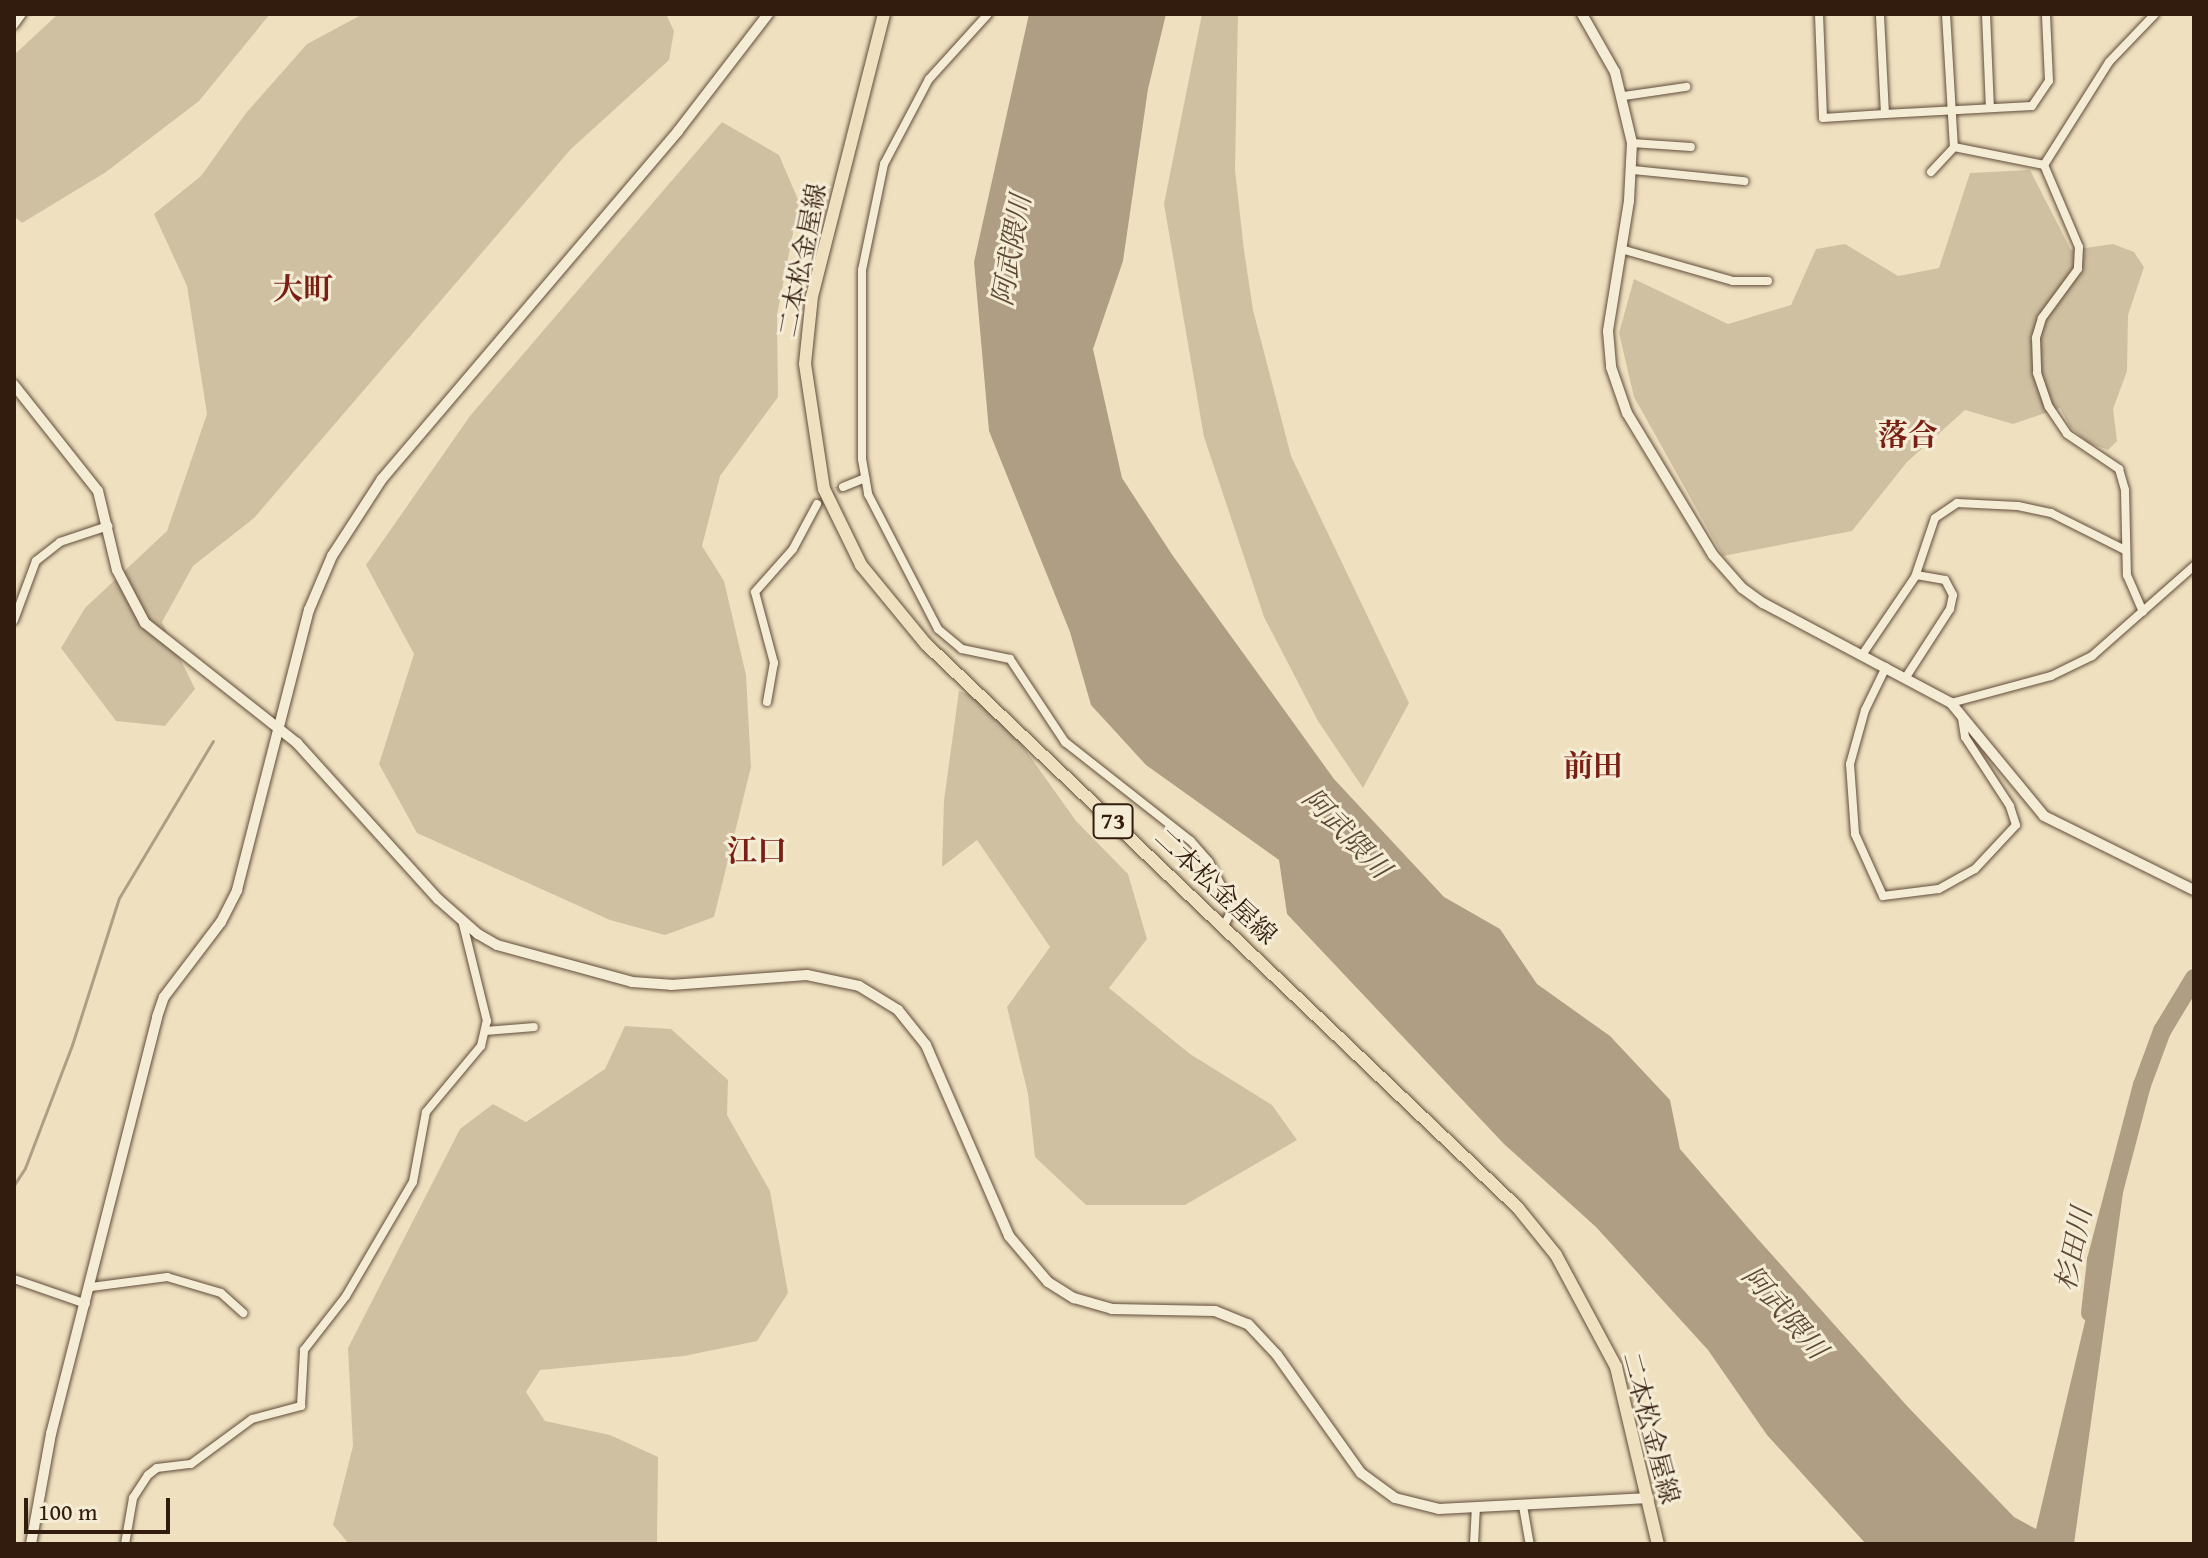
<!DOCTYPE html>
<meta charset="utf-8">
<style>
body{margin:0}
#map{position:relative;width:2208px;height:1558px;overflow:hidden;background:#efe1c0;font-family:"Gentium Book Plus","Noto Serif JP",serif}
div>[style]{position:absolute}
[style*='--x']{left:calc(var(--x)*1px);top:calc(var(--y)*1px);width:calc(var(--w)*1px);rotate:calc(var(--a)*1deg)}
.green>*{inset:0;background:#cfc0a2}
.water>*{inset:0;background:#af9e83}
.stream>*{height:3px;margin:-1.5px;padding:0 1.5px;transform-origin:1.5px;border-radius:1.5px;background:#af9e83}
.river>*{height:18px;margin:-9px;padding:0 9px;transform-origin:9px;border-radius:9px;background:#af9e83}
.minor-tunnel>*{height:8px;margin-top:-4px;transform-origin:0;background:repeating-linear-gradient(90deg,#c9ba9c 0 8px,transparent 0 12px)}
.roads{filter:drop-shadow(0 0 2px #614d3a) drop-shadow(0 0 2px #614d3a)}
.minor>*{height:8px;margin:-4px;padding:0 4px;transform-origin:4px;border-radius:4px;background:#f5ecd6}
.tertiary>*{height:10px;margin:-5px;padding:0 5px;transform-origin:5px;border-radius:5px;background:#f5ecd6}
.primary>*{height:12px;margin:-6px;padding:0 6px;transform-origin:6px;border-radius:6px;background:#efe1c0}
span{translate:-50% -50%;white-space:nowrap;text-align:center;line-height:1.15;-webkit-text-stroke:6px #f5ecd6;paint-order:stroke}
.shield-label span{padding:2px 6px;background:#f5ecd6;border:2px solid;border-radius:6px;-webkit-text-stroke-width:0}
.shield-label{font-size:24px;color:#321c0d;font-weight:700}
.street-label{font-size:26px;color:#321c0d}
.water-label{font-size:28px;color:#5e4a36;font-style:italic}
.quarter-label{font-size:30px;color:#7a1f14;font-weight:700}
.frame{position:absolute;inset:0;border:16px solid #321c0d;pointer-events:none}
.scale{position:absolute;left:24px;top:1498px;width:146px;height:36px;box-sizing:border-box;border:4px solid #321c0d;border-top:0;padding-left:10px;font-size:24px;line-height:28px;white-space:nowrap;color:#321c0d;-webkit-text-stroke:6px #f5ecd6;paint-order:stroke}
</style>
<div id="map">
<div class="green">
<i style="clip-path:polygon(58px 14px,270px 14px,199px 101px,106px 172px,22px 223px,14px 216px,14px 55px)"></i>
<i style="clip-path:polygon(363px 14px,666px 14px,674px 31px,669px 60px,571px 149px,254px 518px,193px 566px,162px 622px,195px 689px,165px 726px,116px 721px,61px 648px,85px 608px,167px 531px,207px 414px,187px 286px,154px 214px,201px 176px,246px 113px,307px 44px)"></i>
<i style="clip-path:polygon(1202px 14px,1238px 14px,1235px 170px,1244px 250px,1253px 310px,1291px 456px,1409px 703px,1363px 788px,1318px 721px,1264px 617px,1204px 437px,1164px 204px)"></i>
<i style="clip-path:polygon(722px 122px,779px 155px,799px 202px,777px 315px,778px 397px,720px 476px,702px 546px,724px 581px,746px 675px,751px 767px,714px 917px,665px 935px,610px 920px,417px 833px,379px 764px,414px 654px,366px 565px,470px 416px)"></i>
<i style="clip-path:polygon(2030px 170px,2071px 250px,2113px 244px,2134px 252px,2144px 267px,2128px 315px,2127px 371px,2113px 409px,2117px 441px,2108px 450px,2089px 443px,2070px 427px,2060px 408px,2013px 424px,1965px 410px,1907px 462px,1852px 531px,1723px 556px,1634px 397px,1619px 333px,1634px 279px,1728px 324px,1791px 305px,1816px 249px,1845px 244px,1898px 276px,1939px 268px,1970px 173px)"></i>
<i style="clip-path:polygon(959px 691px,992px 703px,1076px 821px,1128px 874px,1147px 939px,1109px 988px,1190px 1054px,1272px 1105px,1297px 1140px,1185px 1205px,1086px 1205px,1035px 1157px,1028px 1094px,1007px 1007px,1050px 947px,977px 840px,942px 867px,944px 800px)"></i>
<i style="clip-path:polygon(625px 1026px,671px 1029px,728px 1080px,727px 1115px,770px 1191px,788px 1293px,757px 1341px,684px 1356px,540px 1370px,526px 1392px,545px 1421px,610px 1435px,658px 1457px,657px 1544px,349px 1544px,333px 1525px,353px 1446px,348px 1348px,460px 1129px,493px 1104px,526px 1122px,605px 1069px)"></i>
</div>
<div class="water">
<i style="clip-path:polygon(1029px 14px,1166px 14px,1148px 89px,1123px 261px,1093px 349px,1122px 478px,1173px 556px,1334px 779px,1444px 897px,1500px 929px,1537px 984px,1610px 1036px,1670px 1100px,1680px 1149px,1756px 1237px,1907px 1406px,2014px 1517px,2036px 1529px,2134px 1114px,2074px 1544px,1866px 1544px,1767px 1435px,1708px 1350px,1596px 1227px,1504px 1144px,1287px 914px,1279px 860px,1146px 765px,1091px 705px,1070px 632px,989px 431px,974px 262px)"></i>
</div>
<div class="stream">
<i style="--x:14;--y:1185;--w:20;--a:-57"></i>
<i style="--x:25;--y:1168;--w:132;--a:-69.1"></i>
<i style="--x:72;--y:1045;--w:154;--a:-72.3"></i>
<i style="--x:119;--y:898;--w:183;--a:-59.1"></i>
</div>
<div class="river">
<i style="--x:2090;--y:1313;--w:53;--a:-83.5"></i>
<i style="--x:2096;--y:1260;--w:181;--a:-75.3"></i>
<i style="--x:2142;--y:1085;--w:58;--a:-69.7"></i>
<i style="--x:2162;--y:1031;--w:62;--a:-58.9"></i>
</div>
<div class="minor-tunnel">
<i style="--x:817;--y:504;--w:31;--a:-33"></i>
</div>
<div class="roads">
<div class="minor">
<i style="--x:988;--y:14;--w:88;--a:132.2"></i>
<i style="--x:929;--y:79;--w:96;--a:117.9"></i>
<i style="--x:884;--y:164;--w:108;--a:101.7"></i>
<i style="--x:862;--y:270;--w:189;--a:90"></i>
<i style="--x:862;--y:459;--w:36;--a:80"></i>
<i style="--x:868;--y:494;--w:152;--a:62.6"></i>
<i style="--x:938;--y:629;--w:31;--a:40"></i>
<i style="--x:962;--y:649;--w:49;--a:11.8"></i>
<i style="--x:1010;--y:659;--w:100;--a:56.5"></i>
<i style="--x:1065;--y:742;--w:160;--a:38.2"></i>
<i style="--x:1191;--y:841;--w:28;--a:49"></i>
<i style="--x:1209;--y:862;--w:52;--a:62.4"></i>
<i style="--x:1233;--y:908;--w:18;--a:117"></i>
<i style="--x:1819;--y:14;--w:104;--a:87.8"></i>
<i style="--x:1823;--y:118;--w:62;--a:-3.7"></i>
<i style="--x:1885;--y:114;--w:100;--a:-92.9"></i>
<i style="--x:1946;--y:14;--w:133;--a:86.6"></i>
<i style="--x:1954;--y:147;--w:92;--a:11.3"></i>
<i style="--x:2044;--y:165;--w:122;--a:-57.7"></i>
<i style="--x:2109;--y:62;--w:66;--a:-46.2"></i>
<i style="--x:1986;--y:14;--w:94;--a:87.6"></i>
<i style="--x:14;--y:25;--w:14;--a:-54"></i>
<i style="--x:1624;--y:96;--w:63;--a:-8.3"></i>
<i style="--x:1885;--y:114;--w:147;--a:-3.1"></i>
<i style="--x:2032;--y:106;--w:30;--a:-56"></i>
<i style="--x:2049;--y:81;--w:67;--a:-92.6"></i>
<i style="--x:1632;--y:143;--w:59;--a:3.9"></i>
<i style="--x:2044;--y:165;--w:89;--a:66.9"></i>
<i style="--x:2079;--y:247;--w:22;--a:93"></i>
<i style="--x:2078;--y:269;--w:61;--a:126.3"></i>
<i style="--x:2042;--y:318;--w:21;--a:107"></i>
<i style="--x:2036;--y:338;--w:35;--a:88"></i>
<i style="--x:2037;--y:373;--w:36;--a:71"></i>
<i style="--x:2049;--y:407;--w:32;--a:56"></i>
<i style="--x:2067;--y:434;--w:63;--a:33.9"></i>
<i style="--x:2119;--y:469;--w:22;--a:74"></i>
<i style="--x:2125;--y:490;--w:85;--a:88.7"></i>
<i style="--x:2127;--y:575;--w:40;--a:66.6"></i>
<i style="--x:1633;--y:170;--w:112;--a:5.7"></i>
<i style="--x:1931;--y:172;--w:34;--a:-47"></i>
<i style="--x:1621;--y:249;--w:116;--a:15.9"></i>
<i style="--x:1733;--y:281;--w:35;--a:0"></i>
<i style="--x:843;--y:487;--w:24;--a:-22"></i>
<i style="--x:14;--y:620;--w:63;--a:-69.6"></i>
<i style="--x:36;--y:561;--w:31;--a:-38"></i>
<i style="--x:60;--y:542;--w:51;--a:-18.4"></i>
<i style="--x:1862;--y:655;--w:94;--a:-55.8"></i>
<i style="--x:1915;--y:577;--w:62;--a:-71.3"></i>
<i style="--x:1935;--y:518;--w:27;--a:-34"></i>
<i style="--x:1957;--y:503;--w:61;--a:2.8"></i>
<i style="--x:2018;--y:506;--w:34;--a:12"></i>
<i style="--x:2051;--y:513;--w:83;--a:26.6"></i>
<i style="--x:1886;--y:667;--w:48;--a:116"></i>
<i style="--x:1865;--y:710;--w:56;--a:105.5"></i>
<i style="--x:1850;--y:764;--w:70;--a:85.9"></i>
<i style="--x:1855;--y:834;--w:68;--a:65.7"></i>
<i style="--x:1883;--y:896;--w:56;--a:-7.1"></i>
<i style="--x:1939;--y:889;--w:41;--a:-29.1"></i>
<i style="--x:1975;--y:869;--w:60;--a:-47"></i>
<i style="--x:2016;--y:825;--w:20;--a:-108"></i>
<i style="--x:2010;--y:806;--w:82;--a:-123.1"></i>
<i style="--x:1965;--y:737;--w:19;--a:-99"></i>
<i style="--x:1906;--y:677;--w:81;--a:-57.1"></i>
<i style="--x:1950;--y:609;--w:14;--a:-78"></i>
<i style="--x:1953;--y:595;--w:17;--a:-118"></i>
<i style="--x:1945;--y:580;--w:29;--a:-170"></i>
<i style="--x:767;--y:702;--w:40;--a:-80"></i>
<i style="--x:774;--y:663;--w:73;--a:-105"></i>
<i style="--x:755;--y:592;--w:57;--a:-48.5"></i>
<i style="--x:793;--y:549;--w:51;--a:-61.9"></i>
<i style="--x:1951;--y:703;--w:104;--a:-15.1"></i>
<i style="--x:2051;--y:676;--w:46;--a:-26"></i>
<i style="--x:2092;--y:656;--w:136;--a:-41.4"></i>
<i style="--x:486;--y:1031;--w:48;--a:-4.8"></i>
<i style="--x:14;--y:1279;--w:76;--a:19.1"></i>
<i style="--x:91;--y:1287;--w:77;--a:-7.5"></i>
<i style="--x:167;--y:1277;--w:56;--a:16.5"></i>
<i style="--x:221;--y:1293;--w:30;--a:42"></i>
<i style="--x:1523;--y:1506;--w:39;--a:80"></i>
<i style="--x:125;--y:1544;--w:47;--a:-80.1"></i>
<i style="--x:133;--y:1498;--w:27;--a:-57"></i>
<i style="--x:148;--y:1475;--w:11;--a:-38"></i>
<i style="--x:157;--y:1468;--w:34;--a:-7"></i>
<i style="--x:191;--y:1464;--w:76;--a:-36.4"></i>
<i style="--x:252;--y:1419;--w:51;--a:-14.9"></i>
<i style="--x:301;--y:1406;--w:56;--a:-86.9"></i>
<i style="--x:304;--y:1350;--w:68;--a:-52.1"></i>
<i style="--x:346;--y:1296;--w:132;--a:-59.6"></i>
<i style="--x:413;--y:1182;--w:71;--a:-79.5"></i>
<i style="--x:426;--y:1112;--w:86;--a:-50.2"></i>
<i style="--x:481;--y:1046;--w:26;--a:-77"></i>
<i style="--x:487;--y:1021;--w:100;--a:-103.9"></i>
<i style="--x:1474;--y:1544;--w:36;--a:-87"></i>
</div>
<div class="tertiary">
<i style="--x:1582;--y:14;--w:67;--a:60.4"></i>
<i style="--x:1615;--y:72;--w:73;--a:76.5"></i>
<i style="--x:1632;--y:143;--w:58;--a:93"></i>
<i style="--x:1629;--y:201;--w:132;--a:99.2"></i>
<i style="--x:1608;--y:331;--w:36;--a:85"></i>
<i style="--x:1611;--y:367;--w:49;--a:70.8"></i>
<i style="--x:1627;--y:413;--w:166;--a:58.8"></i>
<i style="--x:1713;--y:555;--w:44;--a:48.7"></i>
<i style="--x:1742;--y:588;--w:26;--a:36"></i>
<i style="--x:1763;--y:603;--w:213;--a:28"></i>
<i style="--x:1951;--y:703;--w:146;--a:50.5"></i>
<i style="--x:2044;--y:816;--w:167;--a:26.3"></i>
<i style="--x:14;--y:385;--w:135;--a:51.6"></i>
<i style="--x:98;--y:491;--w:81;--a:76.5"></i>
<i style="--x:117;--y:570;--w:60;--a:62.2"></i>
<i style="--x:145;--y:623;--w:194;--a:38.3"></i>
<i style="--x:297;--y:743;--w:210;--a:47.9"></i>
<i style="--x:438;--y:899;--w:53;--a:41.2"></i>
<i style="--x:478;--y:934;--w:22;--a:30"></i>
<i style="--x:497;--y:945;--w:140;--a:15.3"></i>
<i style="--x:632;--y:982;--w:39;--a:4"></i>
<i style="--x:671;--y:985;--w:136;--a:-4.2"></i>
<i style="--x:807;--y:975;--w:53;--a:11.9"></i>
<i style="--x:859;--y:986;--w:46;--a:31.6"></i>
<i style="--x:898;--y:1010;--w:45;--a:51.3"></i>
<i style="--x:926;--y:1045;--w:208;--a:66.5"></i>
<i style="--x:1009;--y:1236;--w:60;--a:49.7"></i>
<i style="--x:1048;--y:1282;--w:31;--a:32"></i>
<i style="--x:1074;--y:1298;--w:40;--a:16"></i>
<i style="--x:1112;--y:1309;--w:103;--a:1.1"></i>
<i style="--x:1215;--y:1311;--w:35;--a:22"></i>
<i style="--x:1248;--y:1324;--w:42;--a:46.9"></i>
<i style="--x:1277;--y:1355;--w:145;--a:54.6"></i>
<i style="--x:1361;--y:1473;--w:42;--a:36.3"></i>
<i style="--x:1395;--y:1498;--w:45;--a:14"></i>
<i style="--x:1439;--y:1509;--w:210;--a:-3"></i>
<i style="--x:31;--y:1544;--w:112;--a:-79.7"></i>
<i style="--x:51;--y:1434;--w:430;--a:-75.7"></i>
<i style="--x:157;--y:1017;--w:21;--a:-71"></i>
<i style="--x:164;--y:997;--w:94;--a:-52.8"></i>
<i style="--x:221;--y:922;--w:36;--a:-63"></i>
<i style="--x:237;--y:890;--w:289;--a:-75.6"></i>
<i style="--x:309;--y:610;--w:59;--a:-66.9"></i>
<i style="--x:332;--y:556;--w:92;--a:-57"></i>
<i style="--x:382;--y:479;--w:457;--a:-49.6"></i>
<i style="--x:678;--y:131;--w:148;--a:-52.4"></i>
</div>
<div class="primary">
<i style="--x:884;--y:14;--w:291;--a:104.3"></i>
<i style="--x:812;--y:296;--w:68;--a:95.9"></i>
<i style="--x:805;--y:364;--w:126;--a:81.4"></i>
<i style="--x:824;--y:489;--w:85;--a:64"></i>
<i style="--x:861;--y:565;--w:102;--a:50.6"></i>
<i style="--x:926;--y:644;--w:818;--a:43.61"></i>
<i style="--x:1518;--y:1208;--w:60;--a:51"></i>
<i style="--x:1556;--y:1255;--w:127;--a:61.8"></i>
<i style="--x:1616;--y:1367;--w:182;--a:76.7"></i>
</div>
</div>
<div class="shield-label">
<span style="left:1113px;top:821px">73</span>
</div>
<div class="street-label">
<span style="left:802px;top:260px;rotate:-79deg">二本松金屋線</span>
<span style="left:1216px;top:886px;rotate:43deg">二本松金屋線</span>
<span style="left:1651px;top:1428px;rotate:75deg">二本松金屋線</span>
</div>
<div class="water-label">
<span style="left:1011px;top:250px;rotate:-80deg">阿武隈川</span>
<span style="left:1347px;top:833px;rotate:46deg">阿武隈川</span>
<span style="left:2073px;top:1249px;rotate:-78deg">杉田川</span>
<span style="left:1785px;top:1312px;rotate:49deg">阿武隈川</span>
</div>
<div class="quarter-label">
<span style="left:303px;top:288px">大町</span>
<span style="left:1908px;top:434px">落合</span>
<span style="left:1593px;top:765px">前田</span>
<span style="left:757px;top:850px">江口</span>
</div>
<div class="frame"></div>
<div class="scale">100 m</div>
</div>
